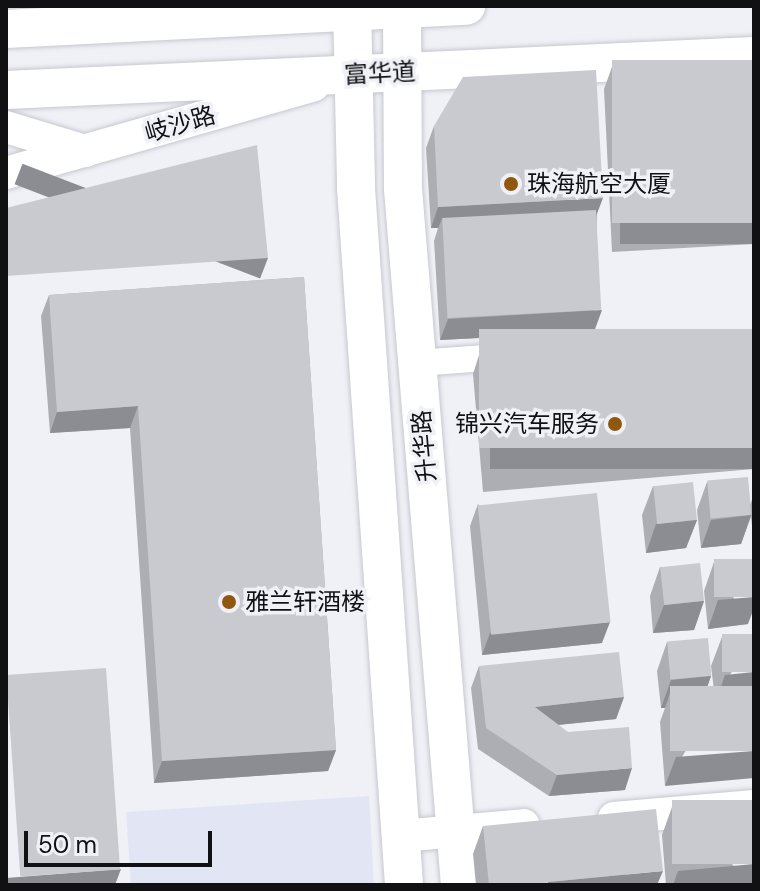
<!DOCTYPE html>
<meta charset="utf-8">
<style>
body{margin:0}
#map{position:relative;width:760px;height:891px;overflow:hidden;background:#eff1f7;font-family:"DM Sans","Noto Sans SC",sans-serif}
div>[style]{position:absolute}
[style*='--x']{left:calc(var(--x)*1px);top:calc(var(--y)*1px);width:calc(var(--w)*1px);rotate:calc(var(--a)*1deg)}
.built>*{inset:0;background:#e2e6f4}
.roads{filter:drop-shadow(0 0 2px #c6c8ce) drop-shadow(0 0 2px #c6c8ce)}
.minor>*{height:26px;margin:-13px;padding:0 13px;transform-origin:13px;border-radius:13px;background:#fff}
.tertiary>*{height:32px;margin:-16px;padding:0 16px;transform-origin:16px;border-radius:16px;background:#fff}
.secondary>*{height:38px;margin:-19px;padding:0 19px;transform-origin:19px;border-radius:19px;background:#fff}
.wall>*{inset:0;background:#acaeb3}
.shaded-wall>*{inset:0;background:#8c8d92;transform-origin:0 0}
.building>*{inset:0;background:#c8cad0;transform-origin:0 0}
.dots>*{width:22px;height:22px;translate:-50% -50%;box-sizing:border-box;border:4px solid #eff1f7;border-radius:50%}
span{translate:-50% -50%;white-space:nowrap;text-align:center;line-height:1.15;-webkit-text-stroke:7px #eff1f7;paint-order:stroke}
.street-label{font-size:24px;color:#111113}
.poi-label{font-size:24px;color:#111113}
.left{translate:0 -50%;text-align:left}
.right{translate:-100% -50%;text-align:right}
.frame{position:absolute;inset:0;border:8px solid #111113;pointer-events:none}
.scale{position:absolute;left:24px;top:831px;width:188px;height:36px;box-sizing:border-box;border:4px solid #111113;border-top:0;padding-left:10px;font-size:24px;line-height:28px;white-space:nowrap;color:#111113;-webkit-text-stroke:6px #eff1f7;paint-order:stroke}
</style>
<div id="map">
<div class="built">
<i style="clip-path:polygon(369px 796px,374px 885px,131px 885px,126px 812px)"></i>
</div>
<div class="roads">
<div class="minor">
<i style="--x:417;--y:363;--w:96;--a:-4.2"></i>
</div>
<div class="tertiary">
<i style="--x:6;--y:127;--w:83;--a:16.9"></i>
<i style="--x:6;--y:173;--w:320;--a:-15.9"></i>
<i style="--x:614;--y:818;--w:141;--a:-4.9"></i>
<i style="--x:401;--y:836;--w:123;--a:-5.1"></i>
</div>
<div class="secondary">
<i style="--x:352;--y:6;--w:182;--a:88.7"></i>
<i style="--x:356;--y:188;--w:699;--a:86.06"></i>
<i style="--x:402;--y:6;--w:183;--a:89.7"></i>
<i style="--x:403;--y:189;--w:698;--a:85.32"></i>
<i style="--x:6;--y:29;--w:461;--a:-2.9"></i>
<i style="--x:6;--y:90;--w:749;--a:-2.6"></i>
</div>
</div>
<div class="wall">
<i style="clip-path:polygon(754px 60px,754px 244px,612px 252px,604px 89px,612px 67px)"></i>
<i style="clip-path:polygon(434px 126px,597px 215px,594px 332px,440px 340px,434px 241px,438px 228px,431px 228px,426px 148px)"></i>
<i style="clip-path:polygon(304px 277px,336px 750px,328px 771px,154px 783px,130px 428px,50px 433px,41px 316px,49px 295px)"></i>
<i style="clip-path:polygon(754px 329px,754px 469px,483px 492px,473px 374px,480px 352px)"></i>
<i style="clip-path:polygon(707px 482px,750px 505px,754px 494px,754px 543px,751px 517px,741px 544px,701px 548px,697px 510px)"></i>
<i style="clip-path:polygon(653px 486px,697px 520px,686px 548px,646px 553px,642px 515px)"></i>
<i style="clip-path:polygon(478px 504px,602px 643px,482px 655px,470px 526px)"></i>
<i style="clip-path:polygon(714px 562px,748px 624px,708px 629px,704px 591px)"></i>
<i style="clip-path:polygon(660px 567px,704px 601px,694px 630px,653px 633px,650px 596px)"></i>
<i style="clip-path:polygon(754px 634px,665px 786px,660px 722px,665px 708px,661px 708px,657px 671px,667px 642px,711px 676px,706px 690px,714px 690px,711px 666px,722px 637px)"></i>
<i style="clip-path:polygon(479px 666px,624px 697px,616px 719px,558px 725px,625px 790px,549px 796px,478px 749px,471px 688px)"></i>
<i style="clip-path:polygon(672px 807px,754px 885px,666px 885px,662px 835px)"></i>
<i style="clip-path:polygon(483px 826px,657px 885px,476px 885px,473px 854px)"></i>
</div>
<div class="shaded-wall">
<i style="clip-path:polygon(603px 198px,595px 219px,442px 219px,438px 228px,431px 228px,438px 207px)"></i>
<i style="left:754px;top:223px;width:21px;height:134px;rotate:90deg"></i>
<i style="left:268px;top:258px;width:22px;height:263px;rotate:111deg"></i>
<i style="clip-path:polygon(602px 310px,594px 332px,440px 340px,448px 319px)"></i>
<i style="clip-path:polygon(138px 406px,130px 428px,50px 433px,57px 412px)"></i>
<i style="left:754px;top:448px;width:21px;height:264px;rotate:90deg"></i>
<i style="clip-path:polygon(751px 515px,741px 544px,701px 548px,711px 520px)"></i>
<i style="clip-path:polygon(697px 520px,686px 548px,646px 553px,656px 524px)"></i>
<i style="clip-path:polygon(754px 597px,754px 608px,748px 624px,708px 629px,718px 600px)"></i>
<i style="clip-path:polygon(704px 601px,694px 630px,653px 633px,664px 605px)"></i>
<i style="clip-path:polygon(610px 622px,602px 643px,482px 655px,490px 633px)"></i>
<i style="clip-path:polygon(754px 672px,754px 700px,715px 704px,725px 675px)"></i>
<i style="clip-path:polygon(711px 676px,701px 705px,670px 693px,665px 708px,661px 708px,671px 680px)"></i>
<i style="clip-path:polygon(624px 697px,616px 719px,527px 728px,535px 707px)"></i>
<i style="clip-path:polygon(336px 750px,328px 771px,154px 783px,162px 761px)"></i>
<i style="clip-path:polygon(754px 751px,754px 778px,665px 786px,676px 757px)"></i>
<i style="clip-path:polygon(632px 768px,625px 790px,549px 796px,557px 775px)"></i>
<i style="clip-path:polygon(754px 864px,754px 885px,673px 885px,678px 871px)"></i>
<i style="clip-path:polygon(121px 869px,115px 885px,6px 885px,6px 878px)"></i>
<i style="clip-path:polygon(663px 871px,657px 885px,547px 885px,548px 882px)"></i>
</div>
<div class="building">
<i style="left:754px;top:60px;width:163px;height:142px;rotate:90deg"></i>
<i style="clip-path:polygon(596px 70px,603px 198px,438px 207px,434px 126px,463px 77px)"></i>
<i style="clip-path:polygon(257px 145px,268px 258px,6px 276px,6px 208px)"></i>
<i style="left:596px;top:210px;width:100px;height:154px;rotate:87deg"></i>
<i style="clip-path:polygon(304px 277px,336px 750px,162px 761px,138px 406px,57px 412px,49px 295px)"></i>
<i style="left:754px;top:329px;width:119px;height:275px;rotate:90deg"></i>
<i style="left:748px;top:477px;width:38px;height:41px;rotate:85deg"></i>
<i style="left:693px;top:482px;width:38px;height:40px;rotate:84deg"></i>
<i style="left:597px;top:493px;width:130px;height:120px;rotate:84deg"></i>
<i style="left:754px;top:559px;width:38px;height:40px;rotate:90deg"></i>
<i style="left:700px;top:563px;width:38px;height:40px;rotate:84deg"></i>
<i style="left:754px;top:634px;width:38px;height:32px;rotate:90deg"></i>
<i style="left:708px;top:638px;width:38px;height:41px;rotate:85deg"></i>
<i style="clip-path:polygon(619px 652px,624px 697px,535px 707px,568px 732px,629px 727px,632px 768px,557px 775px,486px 728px,479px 666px)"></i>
<i style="left:106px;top:668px;width:202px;height:100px;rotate:86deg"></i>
<i style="left:754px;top:686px;width:65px;height:84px;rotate:90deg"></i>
<i style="left:754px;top:800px;width:64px;height:82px;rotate:90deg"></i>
<i style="clip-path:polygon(656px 809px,663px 871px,548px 882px,548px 885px,489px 885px,483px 826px)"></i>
</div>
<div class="dots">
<i style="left:511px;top:184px;background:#905710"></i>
<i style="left:615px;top:424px;background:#905710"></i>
<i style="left:229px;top:602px;background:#905710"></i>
</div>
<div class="street-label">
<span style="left:380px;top:73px;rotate:-3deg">富华道</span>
<span style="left:180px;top:124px;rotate:-16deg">岐沙路</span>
<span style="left:424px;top:446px;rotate:-95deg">升华路</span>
</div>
<div class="poi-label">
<span class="left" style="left:527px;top:184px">珠海航空大厦</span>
<span class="right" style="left:599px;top:424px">锦兴汽车服务</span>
<span class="left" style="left:245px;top:602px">雅兰轩酒楼</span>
</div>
<div class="frame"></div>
<div class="scale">50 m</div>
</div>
